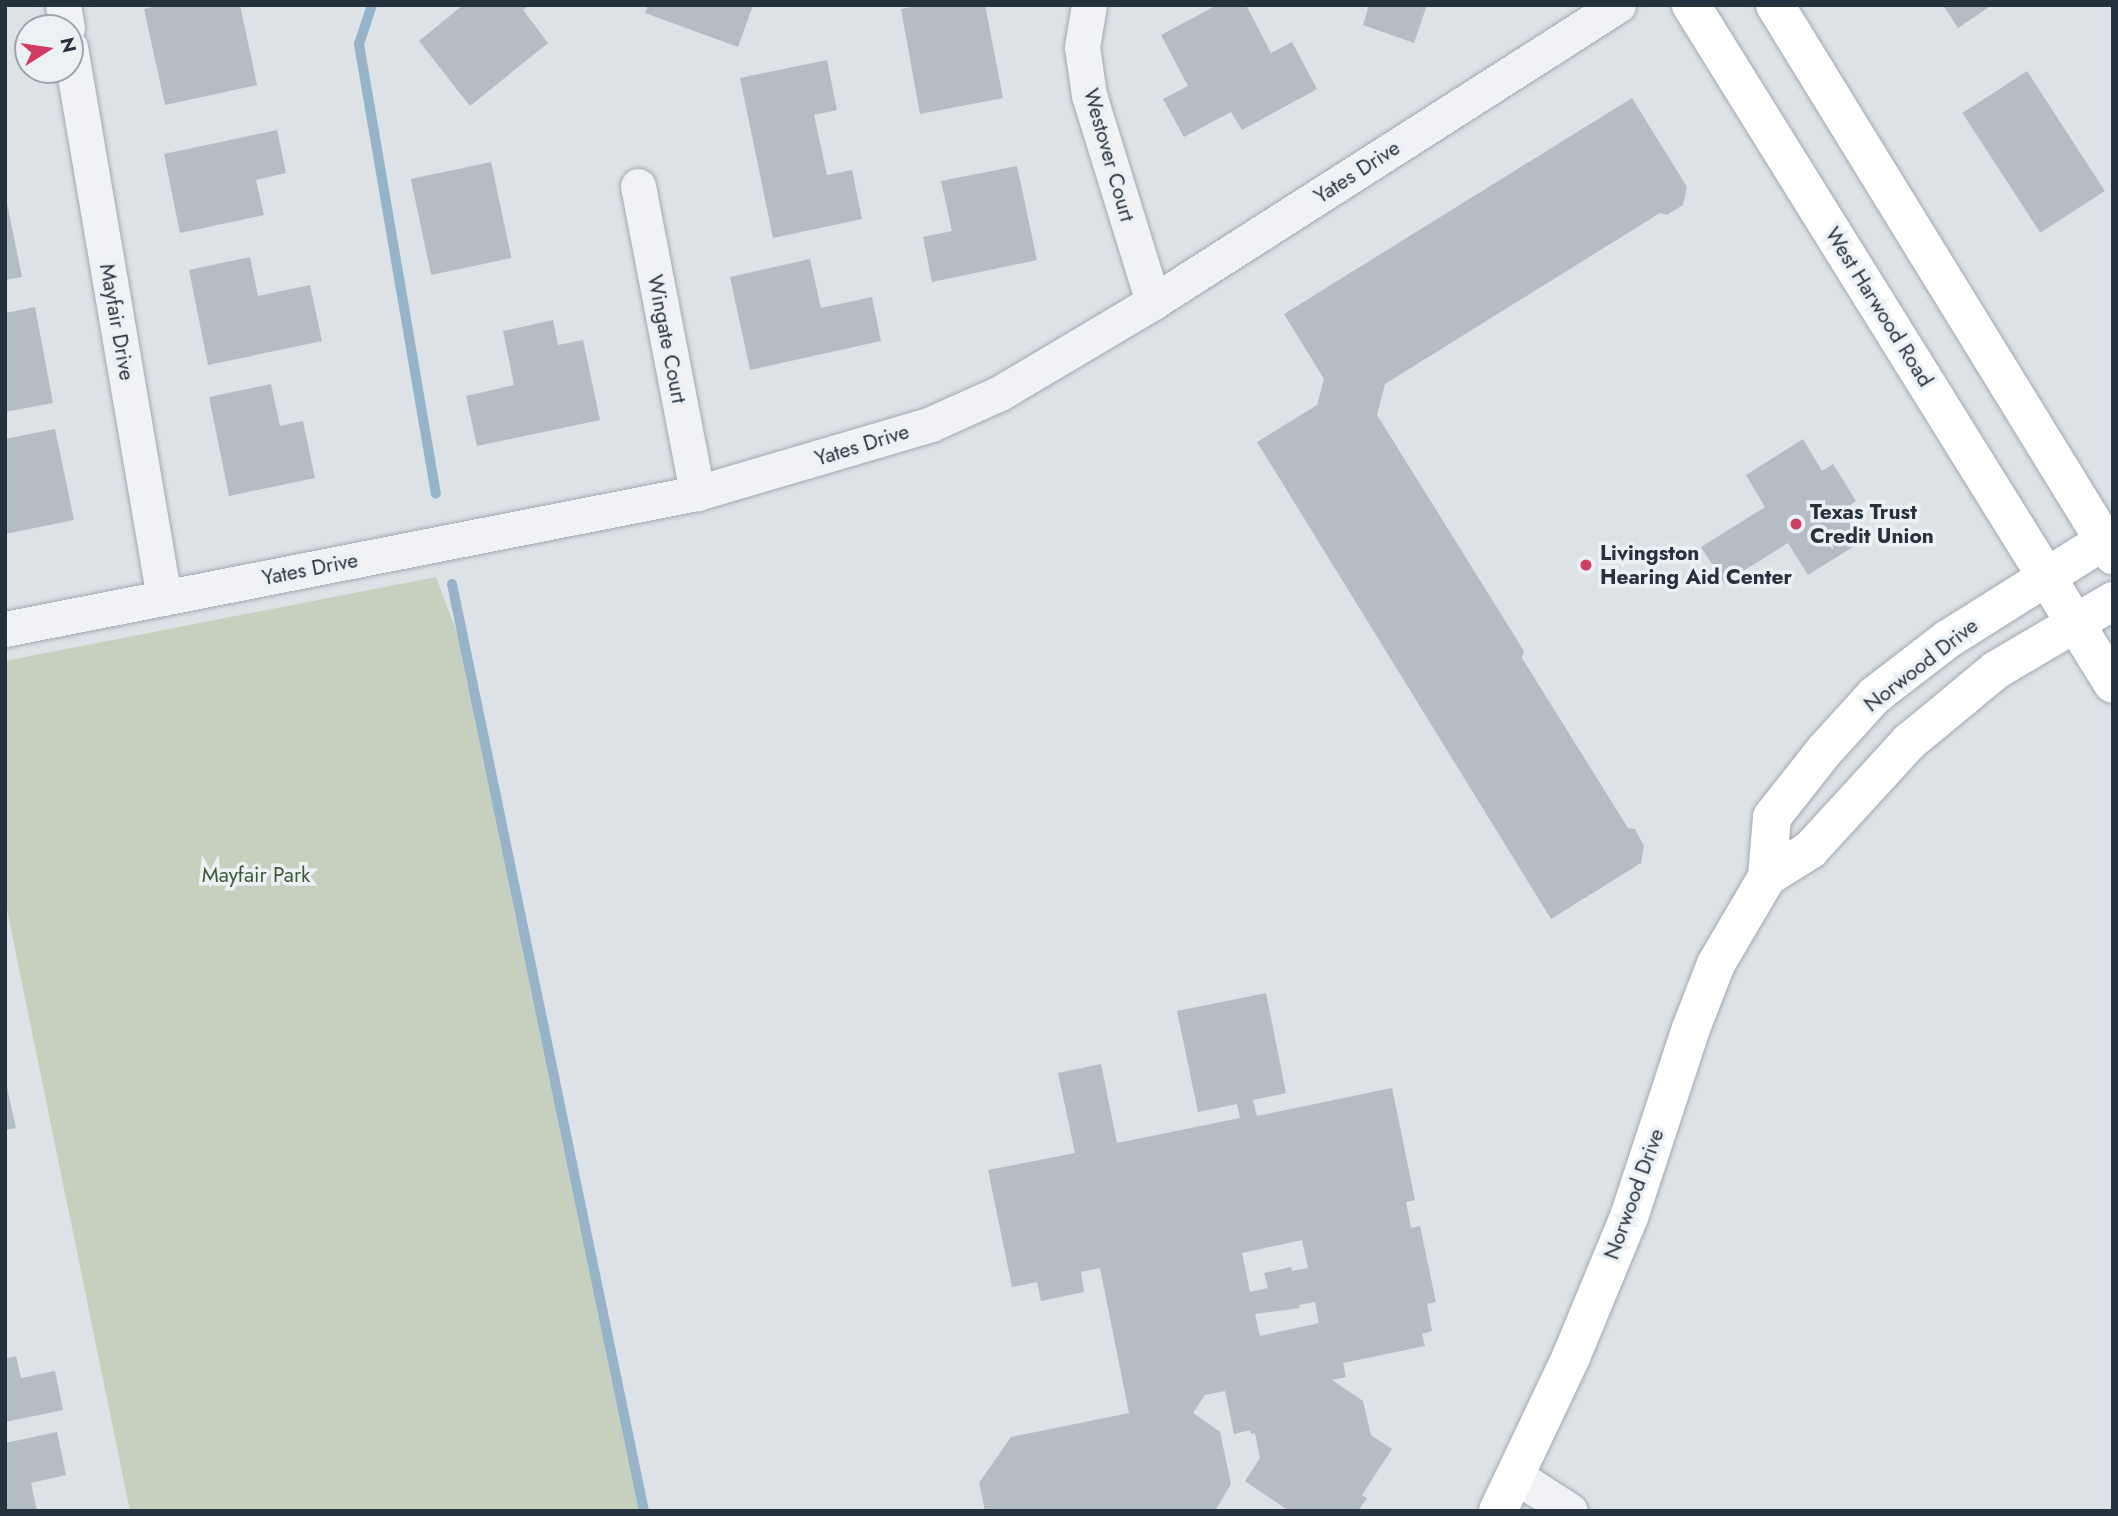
<!DOCTYPE html>
<style>
body{margin:0}
#map{position:relative;width:2118px;height:1516px;overflow:hidden;background:#dde2e7;font-family:Jost,sans-serif}
div>[style]{position:absolute}
[style*='--x']{left:calc(var(--x)*1px);top:calc(var(--y)*1px);width:calc(var(--w)*1px);rotate:calc(var(--a)*1deg)}
.green>*{inset:0;background:#c5d1be}
.stream>*{height:10px;margin:-5px;padding:0 5px;transform-origin:5px;border-radius:5px;background:#96b4c9}
.building>*{inset:0;background:#b4bcc4;transform-origin:0 0}
.roads{filter:drop-shadow(0 0 2px #a2a9b1) drop-shadow(0 0 2px #a2a9b1)}
.street>*{height:35px;margin:-17.5px;padding:0 17.5px;transform-origin:17.5px;border-radius:17.5px;background:#f0f2f6}
.secondary>*{height:38px;margin:-19px;padding:0 19px;transform-origin:19px;border-radius:19px;background:#fff}
.dots>*{width:19px;height:19px;translate:-50% -50%;box-sizing:border-box;border:4px solid #ecf1f5;border-radius:50%}
span{translate:-50% -50%;white-space:nowrap;text-align:center;line-height:1.15;-webkit-text-stroke:7px #ecf1f5;paint-order:stroke}
.street-label{font-size:21px;color:#26313e}
.poi-label{font-size:21px;color:#26313e;font-weight:700}
.left{translate:0 -50%;text-align:left}
.park-label{font-size:21px;color:#3e5a33}
.frame{position:absolute;inset:0;border:7px solid #26313e;pointer-events:none}
.north{position:absolute;left:14px;top:14px;width:70px;height:70px;box-sizing:border-box;background:#ecf1f5;border:2px solid #9da4ac;border-radius:50%;rotate:78deg;font-size:19px;font-weight:700;line-height:28px;text-align:center;color:#26313e}
.north::after{content:'';display:block;margin:auto;width:24px;height:32px;background:#d13d62;clip-path:polygon(50% 0,100% 100%,50% 72%,0 100%)}
</style>
<div id="map">
<div class="green">
<i style="clip-path:polygon(436px 577px,471px 670px,640px 1511px,130px 1511px,5px 900px,5px 661px)"></i>
</div>
<div class="stream">
<i style="--x:372;--y:5;--w:41;--a:108.4"></i>
<i style="--x:359;--y:44;--w:456;--a:80.3"></i>
<i style="--x:452;--y:584;--w:947;--a:78.3"></i>
</div>
<div class="building">
<i style="clip-path:polygon(161px 5px,240px 5px,257px 85px,165px 105px,144px 9px)"></i>
<i style="clip-path:polygon(463px 5px,529px 5px,523px 10px,548px 43px,470px 106px,419px 41px)"></i>
<i style="clip-path:polygon(648px 5px,753px 5px,738px 47px,645px 13px)"></i>
<i style="clip-path:polygon(922px 5px,985px 5px,1003px 98px,920px 114px,901px 9px)"></i>
<i style="clip-path:polygon(1217px 5px,1246px 5px,1271px 53px,1292px 42px,1317px 89px,1242px 130px,1231px 112px,1184px 137px,1163px 99px,1188px 86px,1161px 35px)"></i>
<i style="clip-path:polygon(1369px 5px,1427px 5px,1414px 43px,1363px 25px)"></i>
<i style="clip-path:polygon(1943px 5px,1992px 5px,1958px 28px)"></i>
<i style="clip-path:polygon(827px 60px,837px 110px,814px 115px,827px 175px,852px 170px,862px 219px,773px 238px,740px 78px)"></i>
<i style="left:2027px;top:71px;width:143px;height:77px;rotate:57deg"></i>
<i style="clip-path:polygon(1632px 98px,1687px 187px,1683px 205px,1667px 215px,1660px 213px,1385px 384px,1377px 415px,1524px 651px,1522px 658px,1628px 828px,1635px 829px,1644px 846px,1641px 863px,1551px 919px,1257px 442px,1317px 405px,1324px 379px,1284px 314px)"></i>
<i style="clip-path:polygon(277px 130px,286px 173px,256px 180px,264px 215px,180px 233px,164px 154px)"></i>
<i style="left:491px;top:162px;width:98px;height:82px;rotate:78deg"></i>
<i style="clip-path:polygon(1017px 166px,1037px 260px,932px 282px,923px 237px,952px 231px,941px 181px)"></i>
<i style="clip-path:polygon(5px 193px,22px 277px,5px 280px)"></i>
<i style="clip-path:polygon(250px 257px,258px 296px,310px 285px,322px 341px,208px 365px,189px 270px)"></i>
<i style="clip-path:polygon(810px 259px,821px 308px,872px 297px,881px 341px,750px 370px,730px 277px)"></i>
<i style="clip-path:polygon(35px 307px,53px 403px,5px 412px,5px 313px)"></i>
<i style="clip-path:polygon(553px 320px,558px 345px,583px 340px,600px 420px,477px 446px,466px 396px,514px 385px,503px 331px)"></i>
<i style="clip-path:polygon(271px 384px,280px 426px,303px 421px,315px 478px,229px 496px,209px 397px)"></i>
<i style="clip-path:polygon(55px 429px,74px 520px,5px 534px,5px 439px)"></i>
<i style="clip-path:polygon(1803px 439px,1822px 471px,1833px 464px,1856px 501px,1845px 509px,1864px 540px,1808px 575px,1788px 543px,1724px 583px,1701px 547px,1765px 507px,1746px 475px)"></i>
<i style="clip-path:polygon(evenodd,1266px 993px,1286px 1093px,1253px 1100px,1257px 1116px,1392px 1088px,1415px 1200px,1406px 1202px,1411px 1228px,1420px 1226px,1436px 1302px,1427px 1304px,1432px 1331px,1422px 1334px,1425px 1346px,1343px 1363px,1346px 1377px,1332px 1380px,1363px 1401px,1371px 1435px,1392px 1449px,1362px 1495px,1367px 1498px,1358px 1511px,1289px 1511px,1245px 1481px,1260px 1458px,1255px 1433px,1251px 1434px,1250px 1430px,1234px 1434px,1225px 1391px,1205px 1395px,1193px 1413px,1220px 1432px,1231px 1484px,1215px 1511px,985px 1511px,979px 1483px,1011px 1437px,1129px 1413px,1100px 1268px,1081px 1272px,1084px 1292px,1041px 1301px,1037px 1282px,1012px 1287px,988px 1170px,1075px 1153px,1058px 1073px,1101px 1064px,1117px 1143px,1240px 1118px,1237px 1104px,1198px 1112px,1177px 1011px,1266px 993px,1302px 1240px,1308px 1268px,1292px 1271px,1291px 1267px,1264px 1273px,1268px 1288px,1250px 1292px,1242px 1253px,1302px 1240px,1266px 993px,1315px 1302px,1319px 1323px,1260px 1336px,1255px 1314px,1300px 1308px,1299px 1305px,1315px 1302px)"></i>
<i style="clip-path:polygon(5px 1078px,16px 1128px,5px 1130px)"></i>
<i style="clip-path:polygon(16px 1356px,21px 1378px,55px 1371px,63px 1410px,5px 1422px,5px 1359px)"></i>
<i style="clip-path:polygon(57px 1432px,66px 1475px,31px 1483px,37px 1511px,5px 1511px,5px 1443px)"></i>
</div>
<div class="roads">
<div class="street">
<i style="--x:63;--y:5;--w:23;--a:80"></i>
<i style="--x:1089;--y:5;--w:43;--a:99.5"></i>
<i style="--x:1082;--y:47;--w:49;--a:81.7"></i>
<i style="--x:1089;--y:95;--w:217;--a:72.8"></i>
<i style="--x:70;--y:47;--w:559;--a:80.32"></i>
<i style="--x:638;--y:186;--w:313;--a:79.1"></i>
<i style="--x:5;--y:629;--w:705;--a:-11.12"></i>
<i style="--x:697;--y:493;--w:244;--a:-16.4"></i>
<i style="--x:931;--y:424;--w:76;--a:-24.2"></i>
<i style="--x:1000;--y:393;--w:178;--a:-30.7"></i>
<i style="--x:1153;--y:302;--w:552;--a:-32.57"></i>
<i style="--x:1516;--y:1476;--w:64;--a:32.9"></i>
</div>
<div class="secondary">
<i style="--x:1691;--y:5;--w:799;--a:58.14"></i>
<i style="--x:1775;--y:5;--w:646;--a:58.43"></i>
<i style="--x:1767;--y:877;--w:60;--a:-85.2"></i>
<i style="--x:1772;--y:817;--w:85;--a:-51.7"></i>
<i style="--x:1825;--y:750;--w:74;--a:-47.7"></i>
<i style="--x:1875;--y:695;--w:92;--a:-37.5"></i>
<i style="--x:1948;--y:639;--w:195;--a:-32.2"></i>
<i style="--x:1498;--y:1511;--w:170;--a:-64.6"></i>
<i style="--x:1571;--y:1357;--w:152;--a:-67.5"></i>
<i style="--x:1629;--y:1217;--w:196;--a:-71.8"></i>
<i style="--x:1690;--y:1031;--w:72;--a:-68.8"></i>
<i style="--x:1716;--y:964;--w:101;--a:-59.6"></i>
<i style="--x:1767;--y:877;--w:51;--a:-32.1"></i>
<i style="--x:1810;--y:850;--w:147;--a:-47.5"></i>
<i style="--x:1909;--y:742;--w:113;--a:-39.6"></i>
<i style="--x:1996;--y:670;--w:136;--a:-30.5"></i>
</div>
</div>
<div class="dots">
<i style="left:1796px;top:524px;background:#d13d62"></i>
<i style="left:1586px;top:565px;background:#d13d62"></i>
</div>
<div class="street-label">
<span style="left:1109px;top:155px;rotate:74deg">Westover Court</span>
<span style="left:1357px;top:172px;rotate:-33deg">Yates Drive</span>
<span style="left:1879px;top:307px;rotate:58deg">West Harwood Road</span>
<span style="left:117px;top:322px;rotate:80deg">Mayfair Drive</span>
<span style="left:667px;top:339px;rotate:79deg">Wingate Court</span>
<span style="left:862px;top:445px;rotate:-17deg">Yates Drive</span>
<span style="left:310px;top:569px;rotate:-11deg">Yates Drive</span>
<span style="left:1921px;top:665px;rotate:-38deg">Norwood Drive</span>
<span style="left:1634px;top:1194px;rotate:-70deg">Norwood Drive</span>
</div>
<div class="poi-label">
<span class="left" style="left:1810px;top:524px">Texas Trust<br>Credit Union</span>
<span class="left" style="left:1600px;top:565px">Livingston<br>Hearing Aid Center</span>
</div>
<div class="park-label">
<span style="left:256px;top:875px">Mayfair Park</span>
</div>
<div class="frame"></div>
<div class="north">N</div>
</div>
